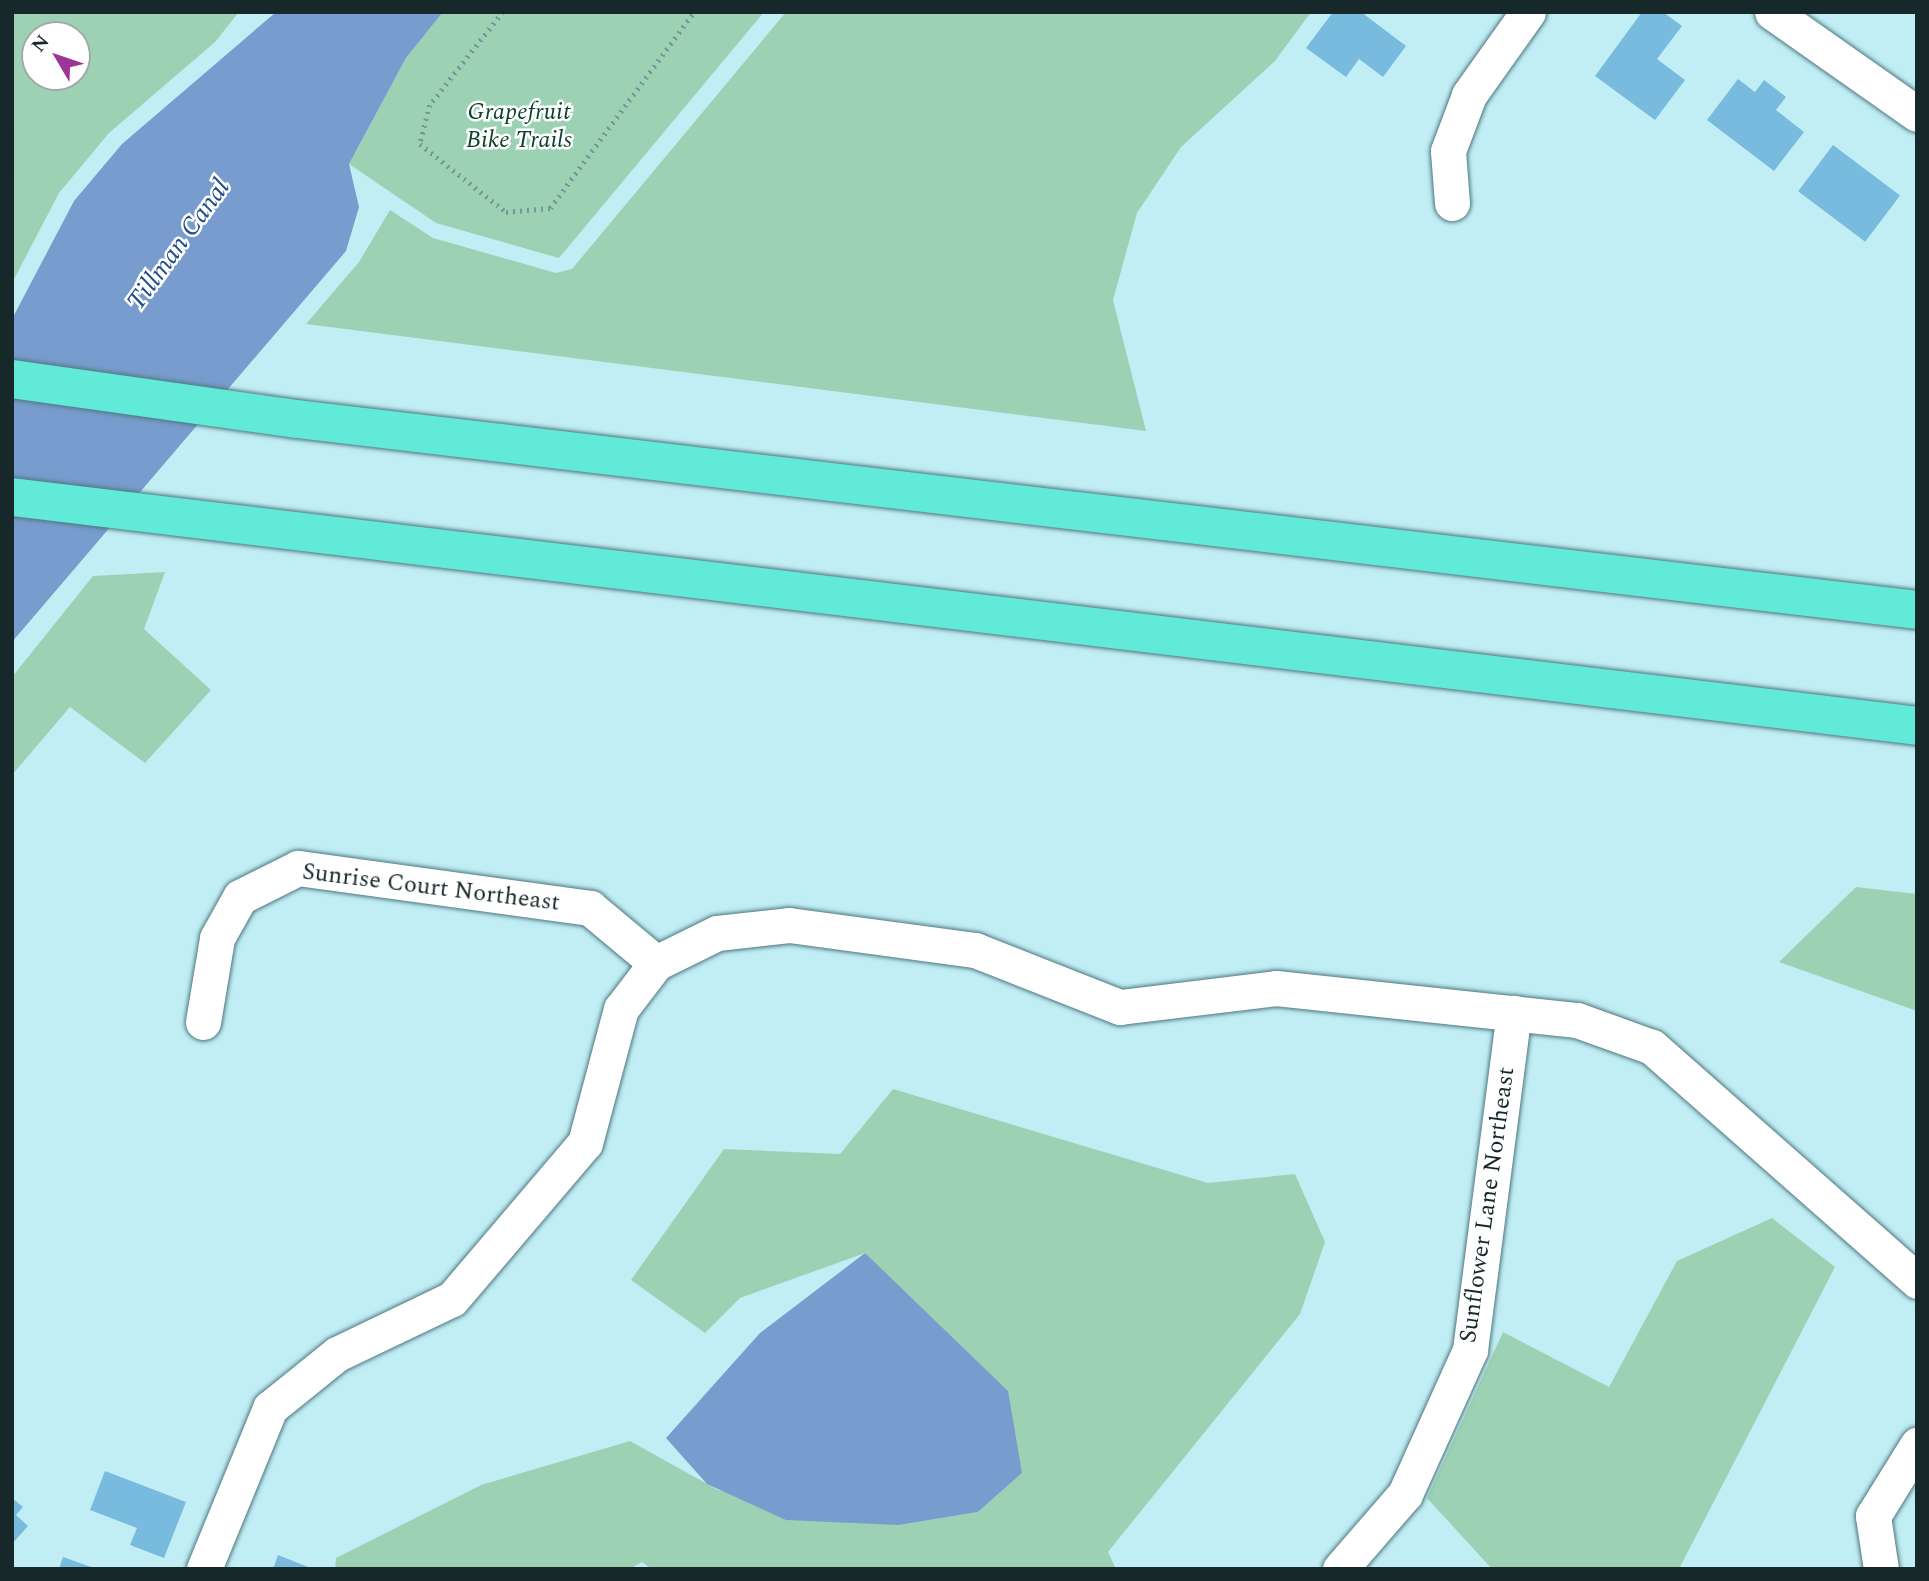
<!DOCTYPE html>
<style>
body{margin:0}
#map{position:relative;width:1929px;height:1581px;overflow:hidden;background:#c1eef5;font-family:Spectral,serif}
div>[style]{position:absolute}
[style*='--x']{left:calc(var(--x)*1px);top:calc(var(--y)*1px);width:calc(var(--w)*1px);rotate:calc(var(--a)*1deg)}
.green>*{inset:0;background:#9cd2b3}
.water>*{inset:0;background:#789ccd}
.building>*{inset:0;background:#79bbde;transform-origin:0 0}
.path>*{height:4.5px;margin-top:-2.25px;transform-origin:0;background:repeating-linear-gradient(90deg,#75969a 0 2px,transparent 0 7px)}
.roads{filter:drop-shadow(0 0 2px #4e777e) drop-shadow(0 0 2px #4e777e)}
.street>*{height:35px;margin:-17.5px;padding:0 17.5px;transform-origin:17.5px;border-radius:17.5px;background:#fff}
.highway>*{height:38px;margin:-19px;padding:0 19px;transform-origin:19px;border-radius:19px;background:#61ead8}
span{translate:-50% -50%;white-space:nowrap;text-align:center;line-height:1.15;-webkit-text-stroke:5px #fff;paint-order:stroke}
.park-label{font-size:24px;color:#0d412a;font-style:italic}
.street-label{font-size:24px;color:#17282a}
.water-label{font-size:26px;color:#1e4d8b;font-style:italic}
.frame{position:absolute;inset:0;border:14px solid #17282a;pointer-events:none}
.north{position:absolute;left:21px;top:21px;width:70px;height:70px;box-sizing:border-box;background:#fff;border:2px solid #a2a9aa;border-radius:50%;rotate:309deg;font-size:19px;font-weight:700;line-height:28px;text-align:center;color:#17282a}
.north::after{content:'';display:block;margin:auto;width:24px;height:32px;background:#9c3598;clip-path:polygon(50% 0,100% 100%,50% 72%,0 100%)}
</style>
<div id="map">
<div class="green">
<i style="clip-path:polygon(evenodd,12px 12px,239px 12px,215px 42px,109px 133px,59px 193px,12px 283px,12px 12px,35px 35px,77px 35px,77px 77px,35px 77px,35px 35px)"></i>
<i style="clip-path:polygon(443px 12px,764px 12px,559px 258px,436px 223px,349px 164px,406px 58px)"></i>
<i style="clip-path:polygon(786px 12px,1311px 12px,1275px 61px,1181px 147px,1137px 213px,1113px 300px,1146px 431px,306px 324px,359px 262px,390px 210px,433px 238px,556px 273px,572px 269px)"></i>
<i style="clip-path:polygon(165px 572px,144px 629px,211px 690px,145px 763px,70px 707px,12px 775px,12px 677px,93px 576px)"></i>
<i style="clip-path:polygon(1856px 887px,1917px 894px,1917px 1011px,1779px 962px)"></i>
<i style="clip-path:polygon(893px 1089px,1208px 1183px,1295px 1174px,1325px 1242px,1300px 1314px,1108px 1552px,1116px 1569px,651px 1569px,642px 1562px,630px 1569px,335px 1569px,336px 1558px,481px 1485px,630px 1441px,718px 1490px,899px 1525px,978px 1512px,1022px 1473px,865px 1253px,740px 1298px,705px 1333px,631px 1280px,724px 1149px,840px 1154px)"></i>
<i style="clip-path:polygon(1772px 1218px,1835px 1267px,1679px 1569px,1492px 1569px,1427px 1498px,1503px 1332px,1609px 1387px,1677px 1261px)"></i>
</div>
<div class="water">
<i style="clip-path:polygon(276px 12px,443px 12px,406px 58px,349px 164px,359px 207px,346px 251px,12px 642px,12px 319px,74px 201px,122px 144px)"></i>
<i style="clip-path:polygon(865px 1253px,1008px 1391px,1022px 1473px,978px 1512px,899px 1525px,786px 1520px,707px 1484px,666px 1438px,760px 1333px)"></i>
</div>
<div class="building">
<i style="clip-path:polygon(1333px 12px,1361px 12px,1406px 46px,1383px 77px,1359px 59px,1346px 77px,1306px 48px)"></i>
<i style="clip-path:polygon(1642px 12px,1663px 12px,1682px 26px,1657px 59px,1685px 80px,1655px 120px,1595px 76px)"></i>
<i style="clip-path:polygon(1738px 79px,1755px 92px,1764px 80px,1786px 97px,1776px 110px,1804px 132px,1774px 171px,1707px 120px)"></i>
<i style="left:1833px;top:145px;width:84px;height:58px;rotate:37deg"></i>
<i style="clip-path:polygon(105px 1471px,186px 1502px,164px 1558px,130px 1545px,137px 1528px,90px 1510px)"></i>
<i style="clip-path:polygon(12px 1498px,23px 1507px,16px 1515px,28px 1526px,12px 1544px)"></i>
<i style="clip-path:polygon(278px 1555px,313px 1569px,273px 1569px)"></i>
<i style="clip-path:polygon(63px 1557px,94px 1568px,93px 1569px,59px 1569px)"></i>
</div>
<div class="path">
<i style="--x:503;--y:12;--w:118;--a:128.1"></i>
<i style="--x:430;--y:105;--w:40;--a:104.4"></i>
<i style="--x:420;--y:144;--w:110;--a:38.3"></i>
<i style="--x:506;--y:212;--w:44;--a:-5.2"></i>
<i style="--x:550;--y:208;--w:243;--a:-53.7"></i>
<i style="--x:12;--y:134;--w:37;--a:90"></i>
</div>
<div class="roads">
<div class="street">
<i style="--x:1772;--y:12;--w:177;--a:35.1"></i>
<i style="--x:1452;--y:203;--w:52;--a:-94.4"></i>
<i style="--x:1448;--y:151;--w:60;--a:-69.4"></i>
<i style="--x:1469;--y:95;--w:102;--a:-54.6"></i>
<i style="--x:203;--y:1022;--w:85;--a:-80.5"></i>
<i style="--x:217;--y:938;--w:47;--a:-60.7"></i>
<i style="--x:240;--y:897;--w:65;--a:-26.6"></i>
<i style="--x:298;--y:868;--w:295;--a:7.8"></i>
<i style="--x:590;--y:908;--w:86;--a:39.8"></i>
<i style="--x:204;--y:1569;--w:174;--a:-67.7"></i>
<i style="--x:270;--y:1408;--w:86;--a:-38.9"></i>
<i style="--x:337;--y:1354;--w:127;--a:-25.6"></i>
<i style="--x:452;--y:1299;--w:205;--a:-49.6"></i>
<i style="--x:585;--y:1143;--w:139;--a:-75"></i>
<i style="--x:621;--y:1009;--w:58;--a:-52.7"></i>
<i style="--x:656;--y:963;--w:68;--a:-26.2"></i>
<i style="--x:717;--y:933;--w:72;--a:-6.3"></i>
<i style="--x:789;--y:925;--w:188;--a:7.7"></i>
<i style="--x:975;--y:950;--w:156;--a:21.5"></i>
<i style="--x:1120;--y:1007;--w:157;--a:-6.9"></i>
<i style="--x:1276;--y:988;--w:303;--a:6.1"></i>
<i style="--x:1577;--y:1020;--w:80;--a:19.8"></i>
<i style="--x:1652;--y:1047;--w:354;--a:41.4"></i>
<i style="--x:1340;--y:1569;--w:99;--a:-49.1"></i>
<i style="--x:1405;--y:1494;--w:158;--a:-65.7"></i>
<i style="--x:1470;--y:1350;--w:340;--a:-82.6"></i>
<i style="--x:1881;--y:1569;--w:54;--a:-98.6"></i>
<i style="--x:1873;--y:1516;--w:84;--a:-58.2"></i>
</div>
<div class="highway">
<i style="--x:12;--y:379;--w:288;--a:8"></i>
<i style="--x:297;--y:419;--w:1631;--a:6.72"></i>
<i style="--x:12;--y:497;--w:1919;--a:6.85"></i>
</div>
</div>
<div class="park-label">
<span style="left:519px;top:127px">Grapefruit<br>Bike Trails</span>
</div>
<div class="street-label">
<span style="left:431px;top:888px;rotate:7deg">Sunrise Court Northeast</span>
<span style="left:1488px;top:1205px;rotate:-82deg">Sunflower Lane Northeast</span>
</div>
<div class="water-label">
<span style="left:179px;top:245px;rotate:-54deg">Tillman Canal</span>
</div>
<div class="frame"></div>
<div class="north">N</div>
</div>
